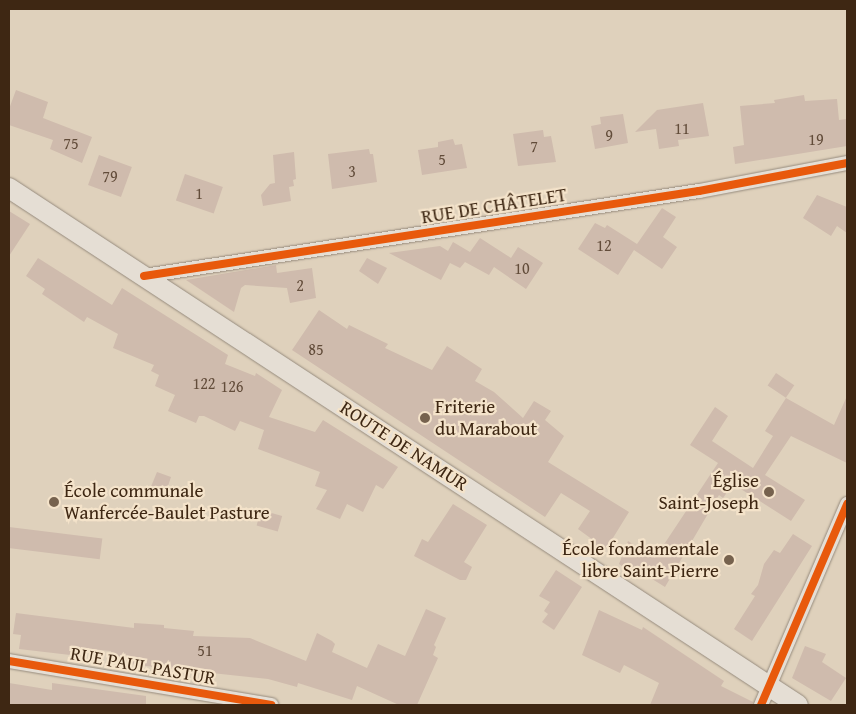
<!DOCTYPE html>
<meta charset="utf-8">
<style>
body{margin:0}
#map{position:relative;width:856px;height:714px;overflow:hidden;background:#dfd1bc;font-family:"Gentium Book Plus",serif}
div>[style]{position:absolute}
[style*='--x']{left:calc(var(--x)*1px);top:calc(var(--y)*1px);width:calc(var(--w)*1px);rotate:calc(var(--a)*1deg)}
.building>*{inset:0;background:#cfbbad;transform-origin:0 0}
.roads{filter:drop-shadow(0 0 1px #968b7d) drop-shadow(0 0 1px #968b7d)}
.minor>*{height:14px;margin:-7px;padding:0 7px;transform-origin:7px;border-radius:7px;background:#e5ded4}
.secondary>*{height:20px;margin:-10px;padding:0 10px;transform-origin:10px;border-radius:10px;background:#e5ded4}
.cycleway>*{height:8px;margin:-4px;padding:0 4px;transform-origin:4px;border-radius:4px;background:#e8590c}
.dots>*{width:14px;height:14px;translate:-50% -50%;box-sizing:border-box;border:2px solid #f4e3ca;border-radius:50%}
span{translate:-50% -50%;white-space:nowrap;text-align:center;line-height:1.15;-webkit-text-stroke:4.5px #f4e3ca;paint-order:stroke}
.number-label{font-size:16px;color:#624c3a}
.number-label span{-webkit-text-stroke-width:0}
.street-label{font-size:19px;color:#3e2713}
.poi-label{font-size:19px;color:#3e2713}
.left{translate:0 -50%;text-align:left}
.right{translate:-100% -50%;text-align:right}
.frame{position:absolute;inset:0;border:10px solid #3e2713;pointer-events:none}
</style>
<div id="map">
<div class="building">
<i style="clip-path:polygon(16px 90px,48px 102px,43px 118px,92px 137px,82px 163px,50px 149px,53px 140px,9px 125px,9px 109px)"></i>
<i style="clip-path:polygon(804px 95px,805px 101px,837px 99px,839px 120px,847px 119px,847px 146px,735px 164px,733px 147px,744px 145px,740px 106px,775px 103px,774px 100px)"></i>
<i style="clip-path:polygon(703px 103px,709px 136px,678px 140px,679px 146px,659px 149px,656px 129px,635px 132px,657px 110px)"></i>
<i style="clip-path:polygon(623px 114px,628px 143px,595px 149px,591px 126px,601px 124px,600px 117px)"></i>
<i style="clip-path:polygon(543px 130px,544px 137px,551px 136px,556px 162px,518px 166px,513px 134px)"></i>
<i style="clip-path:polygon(453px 139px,455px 145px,462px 144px,467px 168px,422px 175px,418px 150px,438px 147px,438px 142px)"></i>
<i style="clip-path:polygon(369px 149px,370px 154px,373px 154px,377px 182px,332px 189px,328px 154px)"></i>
<i style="clip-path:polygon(294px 152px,296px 179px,293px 180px,294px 186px,289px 187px,291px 201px,263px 206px,261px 195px,270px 184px,275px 183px,273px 155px)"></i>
<i style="left:99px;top:155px;width:35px;height:32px;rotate:20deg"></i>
<i style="left:185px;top:174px;width:40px;height:28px;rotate:19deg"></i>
<i style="clip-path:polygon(817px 195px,847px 207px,847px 233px,837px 226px,831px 236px,803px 218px)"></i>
<i style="clip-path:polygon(662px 208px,676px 217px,663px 237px,677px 247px,662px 269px,634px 250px,618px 275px,578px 249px,595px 223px,605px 228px,607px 225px,637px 244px)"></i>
<i style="clip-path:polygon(9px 211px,30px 224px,9px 256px)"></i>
<i style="clip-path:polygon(480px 238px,511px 258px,518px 247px,543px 263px,526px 289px,494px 267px,489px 275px,465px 262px,460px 268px,450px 263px,441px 280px,389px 253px,440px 246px,448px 251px,453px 242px,470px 252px)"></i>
<i style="clip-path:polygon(38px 258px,112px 305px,122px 288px,228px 355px,225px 364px,255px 376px,256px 373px,282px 390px,269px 417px,315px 432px,323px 420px,398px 467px,383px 489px,376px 485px,363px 512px,347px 504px,340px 519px,316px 509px,327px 490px,315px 486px,320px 472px,258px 449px,264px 430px,240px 421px,235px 431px,204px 416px,199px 416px,196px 423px,168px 411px,175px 395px,155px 386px,159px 375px,151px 371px,154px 365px,113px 348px,118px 334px,87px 317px,84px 322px,42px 294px,45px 289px,26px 276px)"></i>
<i style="clip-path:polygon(367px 258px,387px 268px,378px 284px,359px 271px)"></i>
<i style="clip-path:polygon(276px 265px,277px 273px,312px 268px,316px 298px,290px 303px,287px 288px,245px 285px,241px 288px,234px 312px,186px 280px)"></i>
<i style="clip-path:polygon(319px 310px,347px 329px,349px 325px,388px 344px,385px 348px,432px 370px,447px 346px,482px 369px,475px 381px,494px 392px,523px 418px,534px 401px,551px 411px,545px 420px,564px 436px,548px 462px,629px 512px,603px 554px,590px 546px,593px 540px,578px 529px,590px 511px,561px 493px,545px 517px,292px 350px)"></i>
<i style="left:776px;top:373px;width:22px;height:15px;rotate:34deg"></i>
<i style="clip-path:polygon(847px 396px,847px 463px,791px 436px,765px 475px,805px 500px,791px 521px,733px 484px,723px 498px,719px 495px,665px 587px,636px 569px,633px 574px,619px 564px,628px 541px,655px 558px,718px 463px,690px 445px,715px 407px,728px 416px,712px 441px,753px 468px,773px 436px,765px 431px,786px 398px,834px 425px)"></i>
<i style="clip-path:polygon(157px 472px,171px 477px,166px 492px,150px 489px)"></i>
<i style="clip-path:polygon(453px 504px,487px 525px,464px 562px,472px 567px,466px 580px,460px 580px,414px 556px,422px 539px,428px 542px)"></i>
<i style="left:261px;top:510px;width:22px;height:16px;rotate:16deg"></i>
<i style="left:9px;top:527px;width:94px;height:21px;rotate:7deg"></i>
<i style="clip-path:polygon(793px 534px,812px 546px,752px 641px,734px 629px,755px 596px,751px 594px,758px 585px,764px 564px,774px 550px,780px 553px)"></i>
<i style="clip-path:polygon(556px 570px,582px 587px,554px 630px,542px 622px,548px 614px,544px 611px,550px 602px,539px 596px)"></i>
<i style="clip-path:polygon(426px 609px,446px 618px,434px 645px,436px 647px,433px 655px,438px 658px,417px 705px,399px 705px,357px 686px,352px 700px,298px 683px,297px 687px,268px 679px,109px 662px,111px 651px,80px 648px,79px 656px,19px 649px,21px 635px,13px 634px,16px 613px,134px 628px,134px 623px,164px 625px,164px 628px,194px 631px,193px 636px,250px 638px,306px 661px,317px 633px,332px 641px,335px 644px,332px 652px,367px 668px,378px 644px,405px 656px)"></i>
<i style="clip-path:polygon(599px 610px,642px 630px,643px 627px,724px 681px,721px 686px,753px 702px,752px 705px,650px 705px,659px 683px,624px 665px,620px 673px,582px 655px)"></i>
<i style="clip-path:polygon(805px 646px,826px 654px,822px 662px,846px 678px,831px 701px,792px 678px)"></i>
<i style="clip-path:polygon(9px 683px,52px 690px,52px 683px,146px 696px,146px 705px,9px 705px)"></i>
</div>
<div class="roads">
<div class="minor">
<i style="--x:144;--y:276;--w:561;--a:-8.71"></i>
<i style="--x:699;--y:191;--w:151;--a:-10.7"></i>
<i style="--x:9;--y:661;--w:266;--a:9.5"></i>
<i style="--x:761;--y:705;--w:219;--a:-66.8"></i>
</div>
<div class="secondary">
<i style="--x:9;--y:188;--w:943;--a:33.24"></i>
</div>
</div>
<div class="cycleway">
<i style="--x:144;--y:276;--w:561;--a:-8.71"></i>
<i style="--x:699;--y:191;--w:151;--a:-10.7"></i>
<i style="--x:9;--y:661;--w:266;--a:9.5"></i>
<i style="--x:761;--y:705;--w:219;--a:-66.8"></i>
</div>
<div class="dots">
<i style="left:425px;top:418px;background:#76624e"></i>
<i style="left:769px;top:492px;background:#76624e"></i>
<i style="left:54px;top:502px;background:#76624e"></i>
<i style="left:729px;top:560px;background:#76624e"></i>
</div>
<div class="number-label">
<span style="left:682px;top:128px">11</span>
<span style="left:609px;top:135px">9</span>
<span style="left:816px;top:139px">19</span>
<span style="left:71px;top:143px">75</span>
<span style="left:534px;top:146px">7</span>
<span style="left:442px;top:159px">5</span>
<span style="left:352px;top:171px">3</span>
<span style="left:110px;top:176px">79</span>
<span style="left:199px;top:193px">1</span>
<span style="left:604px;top:245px">12</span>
<span style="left:522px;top:268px">10</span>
<span style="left:300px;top:285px">2</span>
<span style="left:316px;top:349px">85</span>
<span style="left:204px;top:383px">122</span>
<span style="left:232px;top:386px">126</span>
<span style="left:205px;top:650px">51</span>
</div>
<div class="street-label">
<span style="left:494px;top:206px;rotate:-9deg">RUE DE CHÂTELET</span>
<span style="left:404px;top:446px;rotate:33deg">ROUTE DE NAMUR</span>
<span style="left:143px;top:666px;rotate:10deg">RUE PAUL PASTUR</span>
</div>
<div class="poi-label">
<span class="left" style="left:435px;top:418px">Friterie<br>du Marabout</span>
<span class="right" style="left:759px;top:492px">Église<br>Saint-Joseph</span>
<span class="left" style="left:64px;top:502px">École communale<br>Wanfercée-Baulet Pasture</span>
<span class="right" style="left:719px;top:560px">École fondamentale<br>libre Saint-Pierre</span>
</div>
<div class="frame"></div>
</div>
